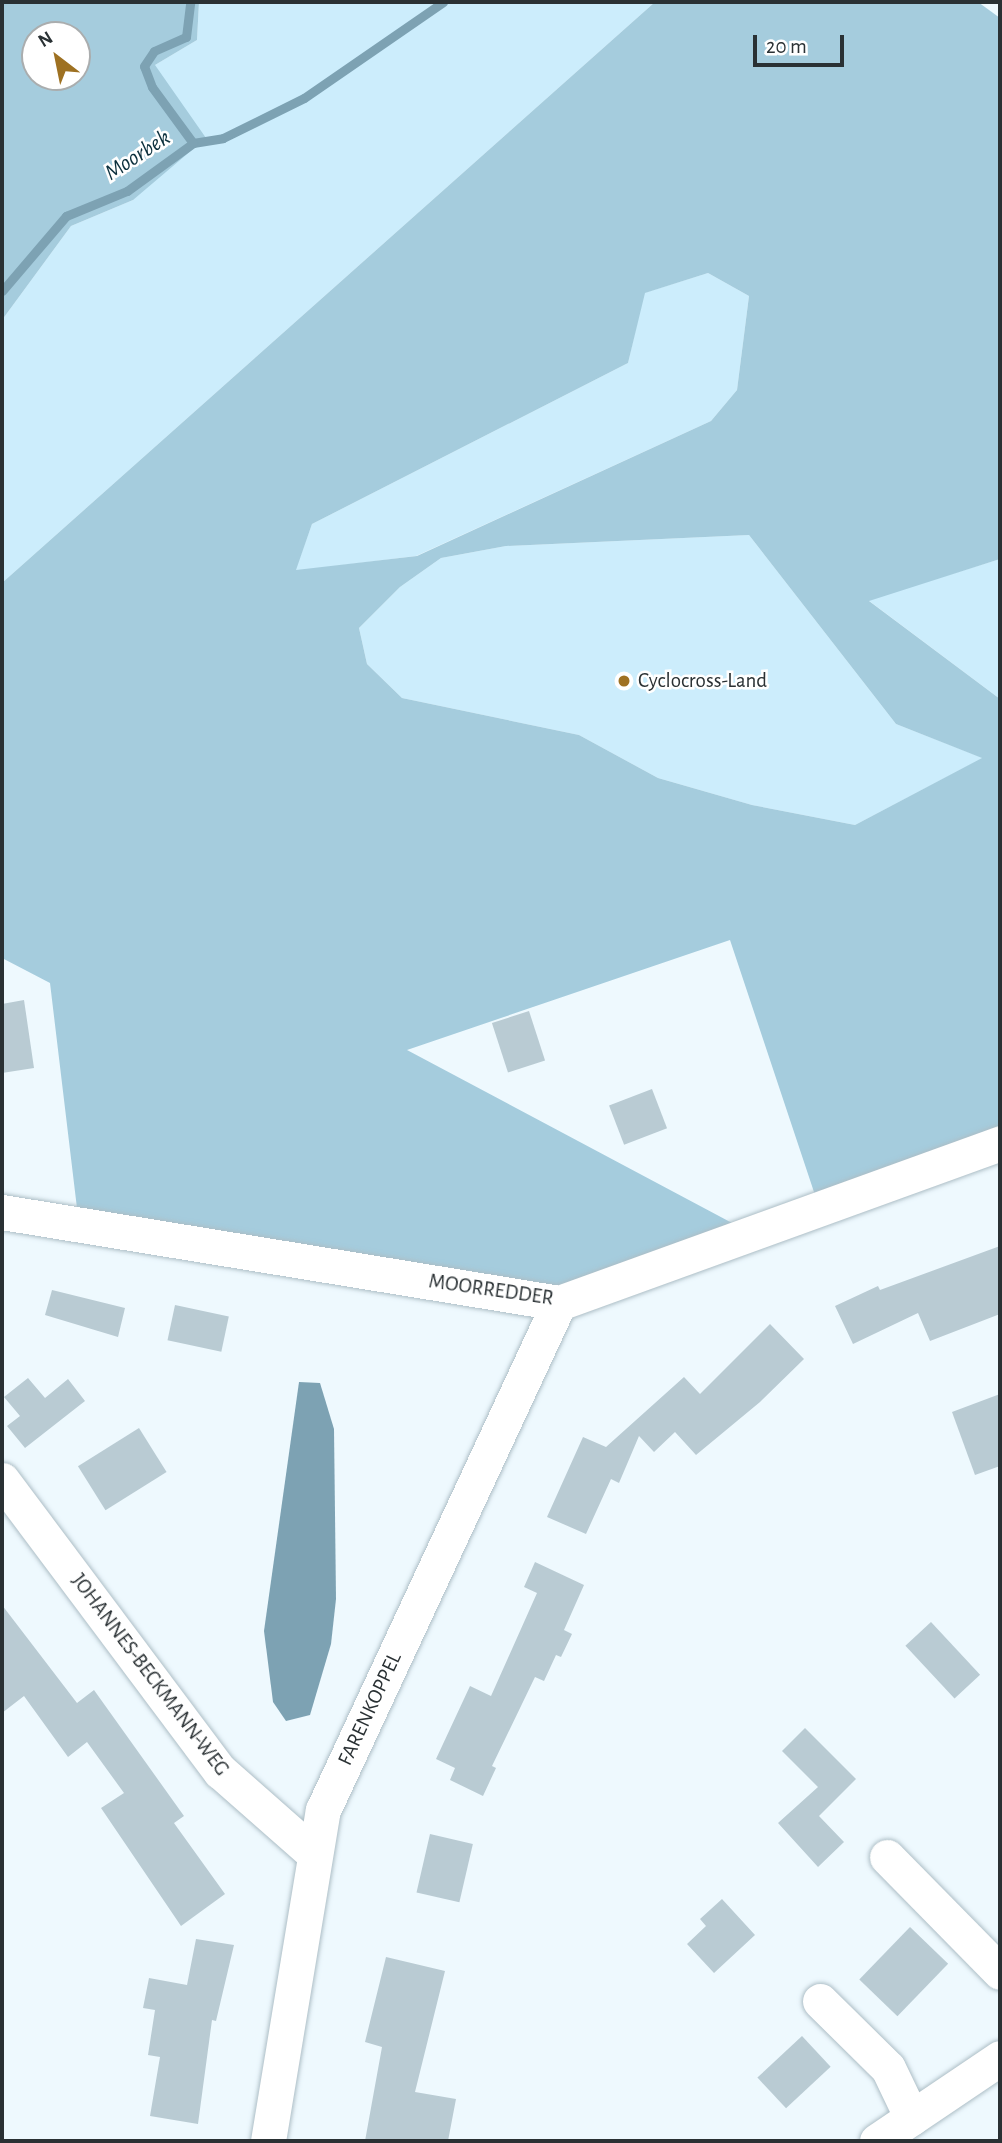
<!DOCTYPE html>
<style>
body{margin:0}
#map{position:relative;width:1002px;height:2143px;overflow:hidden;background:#eef9fe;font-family:"Alegreya Sans",sans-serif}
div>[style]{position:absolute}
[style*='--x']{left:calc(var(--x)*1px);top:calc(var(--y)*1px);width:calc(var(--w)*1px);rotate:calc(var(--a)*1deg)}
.green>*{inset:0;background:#ccedfc}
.forest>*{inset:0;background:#a5ccdd}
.water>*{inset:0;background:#7da2b3}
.stream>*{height:9px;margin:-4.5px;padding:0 4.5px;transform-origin:4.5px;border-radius:4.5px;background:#7da2b3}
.building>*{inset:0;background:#b9cbd3;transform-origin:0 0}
.roads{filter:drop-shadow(0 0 2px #adbec6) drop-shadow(0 0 2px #adbec6)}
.minor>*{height:35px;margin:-17.5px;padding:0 17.5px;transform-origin:17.5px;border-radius:17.5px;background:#fff}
.dots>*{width:19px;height:19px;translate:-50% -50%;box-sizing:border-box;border:4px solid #fff;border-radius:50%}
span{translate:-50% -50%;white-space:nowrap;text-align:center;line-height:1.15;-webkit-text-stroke:5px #fff;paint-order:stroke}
.poi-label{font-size:21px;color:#2a3134}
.left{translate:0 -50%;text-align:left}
.street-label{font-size:21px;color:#2a3134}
.water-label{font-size:23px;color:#0b2f3c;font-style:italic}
.frame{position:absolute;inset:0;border:4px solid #2a3134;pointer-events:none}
.north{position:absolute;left:21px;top:21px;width:70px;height:70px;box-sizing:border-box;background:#fff;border:2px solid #aaadae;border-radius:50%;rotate:328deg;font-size:19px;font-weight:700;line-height:28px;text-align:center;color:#2a3134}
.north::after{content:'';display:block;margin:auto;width:24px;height:32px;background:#9e7122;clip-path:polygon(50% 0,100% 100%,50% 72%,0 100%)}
.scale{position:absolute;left:753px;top:35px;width:91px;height:32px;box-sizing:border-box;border:4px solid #2a3134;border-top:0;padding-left:9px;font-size:21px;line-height:24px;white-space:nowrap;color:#2a3134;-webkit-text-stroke:5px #fff;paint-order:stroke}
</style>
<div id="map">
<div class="green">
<i style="clip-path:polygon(199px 2px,655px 2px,2px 583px,2px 320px,71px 226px,133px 200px,155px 65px,197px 40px)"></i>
<i style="clip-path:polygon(708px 273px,749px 296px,737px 390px,711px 421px,416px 556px,295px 571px,312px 524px,628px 363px,644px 293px)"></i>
<i style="clip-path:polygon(749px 535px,896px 724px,983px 758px,855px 825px,752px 805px,658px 778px,579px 735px,402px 698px,367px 664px,359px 628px,400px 587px,441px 558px,506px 546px)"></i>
<i style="clip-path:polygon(1000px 559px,1000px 699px,868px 600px)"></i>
</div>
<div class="forest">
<i style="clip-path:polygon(evenodd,2px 2px,199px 2px,197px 40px,155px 65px,206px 138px,133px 200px,71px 226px,2px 320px,2px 2px,35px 35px,77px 35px,77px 77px,35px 77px,35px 35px)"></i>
<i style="clip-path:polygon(evenodd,655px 2px,978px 2px,1000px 18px,1000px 559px,869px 601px,1000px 699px,1000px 1143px,819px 1207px,730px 940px,407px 1050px,749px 1232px,559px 1303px,79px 1225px,50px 983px,2px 958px,2px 583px,655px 2px,708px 273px,749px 296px,737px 390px,711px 421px,417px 556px,296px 570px,312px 524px,628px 363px,645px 293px,708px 273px,655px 2px,749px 535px,896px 724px,982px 758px,855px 825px,752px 805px,658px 778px,579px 735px,402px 698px,367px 664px,359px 628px,400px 587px,441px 558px,506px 546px,749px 535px)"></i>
</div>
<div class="water">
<i style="clip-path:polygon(299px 1382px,320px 1383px,334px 1429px,336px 1599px,331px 1644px,310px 1715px,286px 1721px,273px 1702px,264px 1631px)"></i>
</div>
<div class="stream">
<i style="--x:193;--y:143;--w:30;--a:-9"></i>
<i style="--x:223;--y:138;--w:90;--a:-26.3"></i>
<i style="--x:304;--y:98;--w:169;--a:-34.6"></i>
<i style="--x:2;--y:291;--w:99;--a:-49.5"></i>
<i style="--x:66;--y:216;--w:66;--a:-22.3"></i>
<i style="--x:127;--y:191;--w:82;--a:-36"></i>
<i style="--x:193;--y:143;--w:69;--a:-126.2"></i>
<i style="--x:152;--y:87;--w:22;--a:-111"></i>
<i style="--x:144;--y:66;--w:18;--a:-56"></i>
<i style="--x:154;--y:51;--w:35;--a:-24"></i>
<i style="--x:186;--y:37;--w:35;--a:-83"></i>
</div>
<div class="building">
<i style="clip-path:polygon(24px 1000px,34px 1068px,2px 1073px,2px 1004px)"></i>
<i style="left:529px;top:1011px;width:52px;height:39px;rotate:72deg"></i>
<i style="left:652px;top:1089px;width:42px;height:46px;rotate:69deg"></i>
<i style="clip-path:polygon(1000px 1246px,1000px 1314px,930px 1341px,918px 1313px,853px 1344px,835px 1306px,878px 1286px,880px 1290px)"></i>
<i style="clip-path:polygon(52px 1290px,125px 1308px,118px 1337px,45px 1315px)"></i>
<i style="left:175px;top:1305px;width:55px;height:36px;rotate:12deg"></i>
<i style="clip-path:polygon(770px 1324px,804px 1359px,760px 1402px,696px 1455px,675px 1432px,654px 1452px,639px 1436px,619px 1483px,611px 1479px,586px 1534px,547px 1517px,583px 1437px,606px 1447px,684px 1377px,700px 1394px)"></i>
<i style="clip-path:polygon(28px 1378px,45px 1398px,68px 1379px,85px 1401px,25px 1448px,7px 1426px,20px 1416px,4px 1397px)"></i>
<i style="clip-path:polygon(1000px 1394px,1000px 1466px,975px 1475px,952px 1412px)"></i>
<i style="left:139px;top:1428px;width:52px;height:72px;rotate:58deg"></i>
<i style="clip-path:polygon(535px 1562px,584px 1585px,564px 1630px,572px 1634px,561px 1657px,556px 1655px,544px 1681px,535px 1677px,492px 1766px,496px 1768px,483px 1796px,450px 1780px,455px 1768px,436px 1759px,470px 1686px,491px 1696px,537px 1593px,524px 1587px)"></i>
<i style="clip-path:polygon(2px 1605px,77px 1703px,94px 1690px,184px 1816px,174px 1823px,225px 1894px,181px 1926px,101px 1808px,124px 1793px,87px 1742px,68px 1757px,24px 1696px,2px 1713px)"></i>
<i style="left:931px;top:1622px;width:72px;height:35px;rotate:47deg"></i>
<i style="clip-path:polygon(805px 1728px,856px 1779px,819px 1816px,844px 1842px,818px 1867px,778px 1823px,818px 1787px,782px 1751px)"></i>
<i style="left:430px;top:1834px;width:44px;height:60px;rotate:13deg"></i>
<i style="clip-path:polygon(722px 1899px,755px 1935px,714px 1973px,687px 1944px,706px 1926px,700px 1919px)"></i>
<i style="left:910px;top:1927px;width:53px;height:73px;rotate:44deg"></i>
<i style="clip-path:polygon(196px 1939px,234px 1945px,216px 2021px,212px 2020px,198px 2124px,150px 2116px,160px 2057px,148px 2055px,155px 2010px,143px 2008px,149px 1978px,187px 1985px)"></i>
<i style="clip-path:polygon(386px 1957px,445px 1971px,415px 2092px,456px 2099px,448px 2141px,365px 2141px,382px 2047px,365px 2042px)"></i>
<i style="left:802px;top:2036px;width:42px;height:61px;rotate:47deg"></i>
</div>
<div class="roads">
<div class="minor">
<i style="--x:2;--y:1212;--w:564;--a:9.28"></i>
<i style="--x:559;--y:1303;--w:469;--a:-19.9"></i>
<i style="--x:2;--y:1480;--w:364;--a:53.2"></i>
<i style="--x:220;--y:1771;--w:125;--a:41.4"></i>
<i style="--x:887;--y:1857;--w:161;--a:45.5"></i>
<i style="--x:820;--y:2001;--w:95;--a:44.6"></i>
<i style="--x:888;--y:2068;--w:55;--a:64.4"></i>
<i style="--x:268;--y:2141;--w:336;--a:-80.6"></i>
<i style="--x:323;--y:1810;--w:559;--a:-65.04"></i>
<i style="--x:877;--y:2141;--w:148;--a:-34"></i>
</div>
</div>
<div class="dots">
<i style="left:624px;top:681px;background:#9e7122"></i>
</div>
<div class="poi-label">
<span class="left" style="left:638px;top:681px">Cyclocross-Land</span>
</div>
<div class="street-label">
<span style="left:491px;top:1290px;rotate:8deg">MOORREDDER</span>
<span style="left:150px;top:1675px;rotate:53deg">JOHANNES-BECKMANN-WEG</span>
<span style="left:370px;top:1709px;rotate:-65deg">FARENKOPPEL</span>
</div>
<div class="water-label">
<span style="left:138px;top:156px;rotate:-33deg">Moorbek</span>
</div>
<div class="frame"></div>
<div class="north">N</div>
<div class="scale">20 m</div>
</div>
